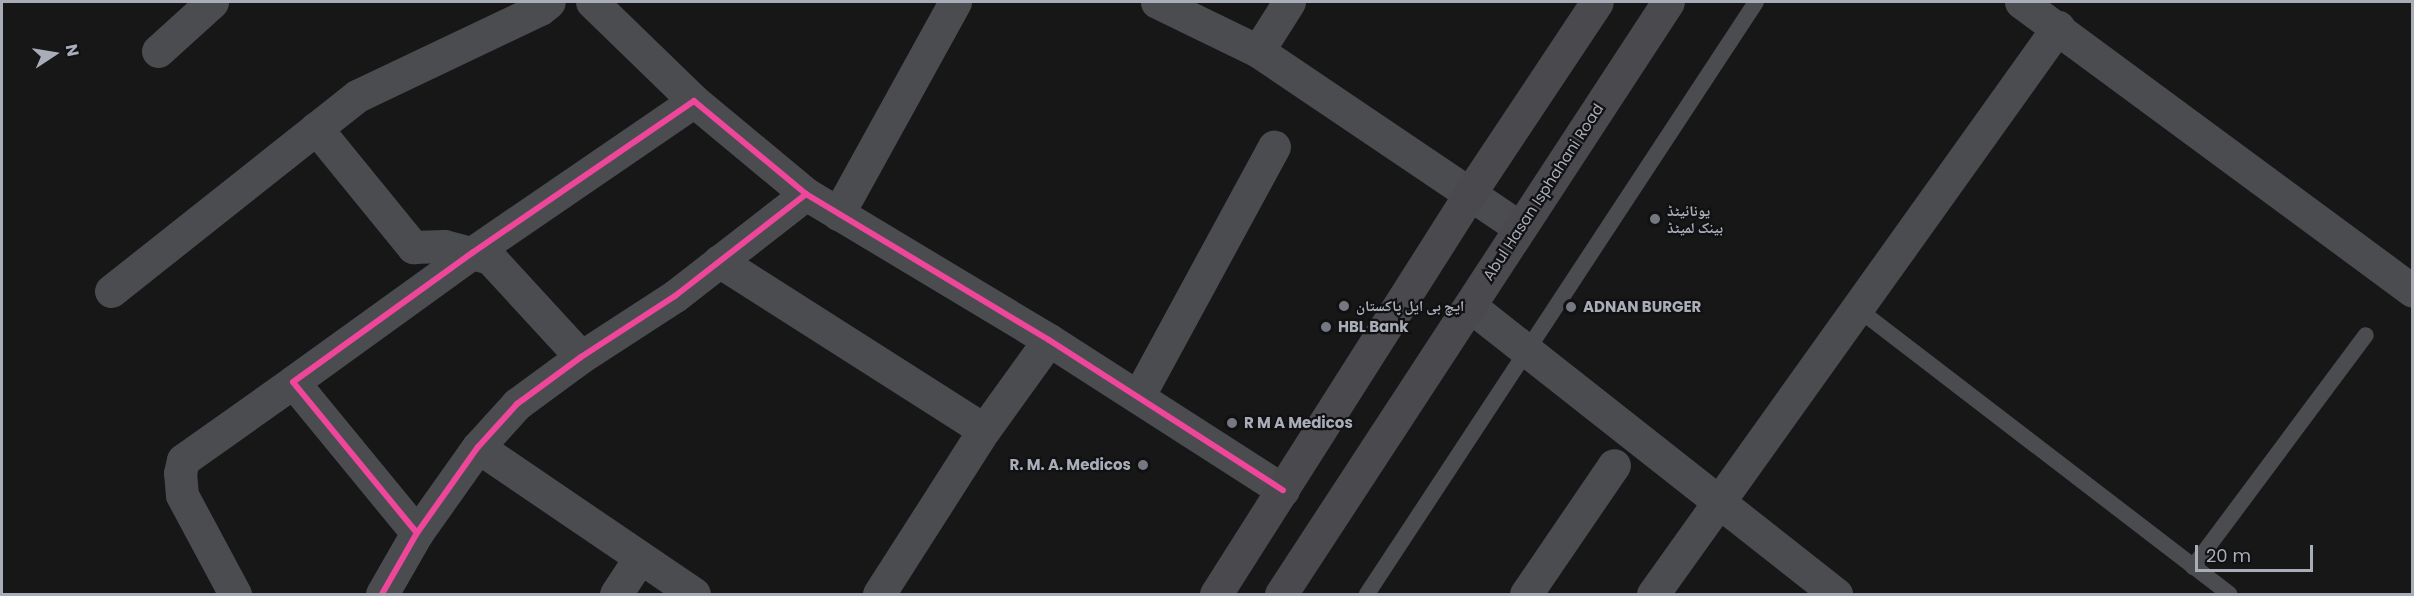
<!DOCTYPE html>
<meta charset="utf-8">
<style>
body{margin:0}
#map{position:relative;width:2414px;height:596px;overflow:hidden;background:#171717;font-family:Poppins,"Noto Naskh Arabic",sans-serif}
div>[style]{position:absolute}
[style*='--x']{left:calc(var(--x)*1px);top:calc(var(--y)*1px);width:calc(var(--w)*1px);rotate:calc(var(--a)*1deg)}
.service>*{height:16px;margin:-8px;padding:0 8px;transform-origin:8px;border-radius:8px;background:#4b4c50}
.minor>*{height:33px;margin:-16.5px;padding:0 16.5px;transform-origin:16.5px;border-radius:16.5px;background:#4b4c50}
.secondary>*{height:33px;margin:-16.5px;padding:0 16.5px;transform-origin:16.5px;border-radius:16.5px;background:#4a4a4e}
.cycleway>*{height:6px;margin:-3px;padding:0 3px;transform-origin:3px;border-radius:3px;background:#ed469a}
.dots>*{width:16px;height:16px;translate:-50% -50%;box-sizing:border-box;border:3px solid #111113;border-radius:50%}
span{translate:-50% -50%;white-space:nowrap;text-align:center;line-height:1.15;-webkit-text-stroke:4.5px #111113;paint-order:stroke}
.street-label{font-size:15px;color:#a8adb8}
.poi-label{font-size:15px;color:#a8adb8;font-weight:700}
.left{translate:0 -50%;text-align:left}
.right{translate:-100% -50%;text-align:right}
.frame{position:absolute;inset:0;border:3px solid #a8adb8;pointer-events:none}
.north{position:absolute;left:24px;top:24px;width:60px;height:60px;-webkit-text-stroke:4px #111113;paint-order:stroke;rotate:78deg;font-size:16px;font-weight:700;line-height:24px;text-align:center;color:#a8adb8}
.north::after{content:'';display:block;margin:auto;width:21px;height:27px;background:#a8adb8;clip-path:polygon(50% 0,100% 100%,50% 72%,0 100%)}
.scale{position:absolute;left:2195px;top:545px;width:118px;height:27px;box-sizing:border-box;border:3px solid #a8adb8;border-top:0;padding-left:8px;font-size:18px;line-height:21px;white-space:nowrap;color:#a8adb8;-webkit-text-stroke:4px #111113;paint-order:stroke}
</style>
<div id="map">
<div class="service">
<i style="--x:1858;--y:309;--w:468;--a:37.5"></i>
<i style="--x:2193;--y:567;--w:289;--a:-53.3"></i>
<i style="--x:1367;--y:594;--w:708;--a:-56.69"></i>
</div>
<div class="minor">
<i style="--x:592;--y:2;--w:142;--a:44.1"></i>
<i style="--x:1157;--y:2;--w:112;--a:25.9"></i>
<i style="--x:1258;--y:51;--w:316;--a:34"></i>
<i style="--x:2021;--y:2;--w:486;--a:36.4"></i>
<i style="--x:158;--y:51;--w:73;--a:-42.2"></i>
<i style="--x:1258;--y:51;--w:58;--a:-57.7"></i>
<i style="--x:316;--y:128;--w:154;--a:50.8"></i>
<i style="--x:413;--y:247;--w:31;--a:-2"></i>
<i style="--x:444;--y:246;--w:48;--a:14.6"></i>
<i style="--x:490;--y:258;--w:134;--a:47.4"></i>
<i style="--x:838;--y:214;--w:242;--a:-61.1"></i>
<i style="--x:719;--y:261;--w:314;--a:32.5"></i>
<i style="--x:111;--y:291;--w:314;--a:-38.4"></i>
<i style="--x:357;--y:96;--w:203;--a:-25.4"></i>
<i style="--x:540;--y:9;--w:11;--a:-38"></i>
<i style="--x:1470;--y:306;--w:466;--a:38.2"></i>
<i style="--x:1138;--y:397;--w:285;--a:-61.5"></i>
<i style="--x:478;--y:447;--w:261;--a:34.2"></i>
<i style="--x:417;--y:533;--w:195;--a:-129.4"></i>
<i style="--x:293;--y:382;--w:221;--a:-35.8"></i>
<i style="--x:472;--y:253;--w:269;--a:-34.4"></i>
<i style="--x:694;--y:101;--w:146;--a:39.7"></i>
<i style="--x:235;--y:594;--w:112;--a:-118.2"></i>
<i style="--x:182;--y:495;--w:22;--a:-95"></i>
<i style="--x:180;--y:473;--w:13;--a:-77"></i>
<i style="--x:183;--y:460;--w:135;--a:-35.3"></i>
<i style="--x:382;--y:594;--w:70;--a:-60.2"></i>
<i style="--x:417;--y:533;--w:105;--a:-54.7"></i>
<i style="--x:478;--y:447;--w:58;--a:-47.8"></i>
<i style="--x:517;--y:404;--w:79;--a:-36.3"></i>
<i style="--x:581;--y:357;--w:112;--a:-33"></i>
<i style="--x:675;--y:296;--w:166;--a:-37.9"></i>
<i style="--x:806;--y:194;--w:283;--a:31"></i>
<i style="--x:1049;--y:340;--w:278;--a:32.7"></i>
<i style="--x:616;--y:594;--w:42;--a:-56.7"></i>
<i style="--x:879;--y:594;--w:195;--a:-57.4"></i>
<i style="--x:984;--y:430;--w:111;--a:-54.2"></i>
<i style="--x:1526;--y:594;--w:156;--a:-55.7"></i>
<i style="--x:1653;--y:594;--w:697;--a:-54.46"></i>
</div>
<div class="secondary">
<i style="--x:1216;--y:594;--w:475;--a:-57.6"></i>
<i style="--x:1470;--y:193;--w:229;--a:-56.4"></i>
<i style="--x:1281;--y:594;--w:707;--a:-56.83"></i>
</div>
<div class="cycleway">
<i style="--x:417;--y:533;--w:195;--a:-129.4"></i>
<i style="--x:293;--y:382;--w:221;--a:-35.8"></i>
<i style="--x:472;--y:253;--w:269;--a:-34.4"></i>
<i style="--x:694;--y:101;--w:146;--a:39.7"></i>
<i style="--x:382;--y:594;--w:70;--a:-60.2"></i>
<i style="--x:417;--y:533;--w:105;--a:-54.7"></i>
<i style="--x:478;--y:447;--w:58;--a:-47.8"></i>
<i style="--x:517;--y:404;--w:79;--a:-36.3"></i>
<i style="--x:581;--y:357;--w:112;--a:-33"></i>
<i style="--x:675;--y:296;--w:166;--a:-37.9"></i>
<i style="--x:806;--y:194;--w:283;--a:31"></i>
<i style="--x:1049;--y:340;--w:278;--a:32.7"></i>
</div>
<div class="dots">
<i style="left:1655px;top:219px;background:#757880"></i>
<i style="left:1344px;top:306px;background:#757880"></i>
<i style="left:1571px;top:307px;background:#757880"></i>
<i style="left:1326px;top:327px;background:#757880"></i>
<i style="left:1232px;top:423px;background:#757880"></i>
<i style="left:1143px;top:465px;background:#757880"></i>
</div>
<div class="street-label">
<span style="left:1543px;top:192px;rotate:-57deg">Abul Hasan Isphahani Road</span>
</div>
<div class="poi-label">
<span class="left" style="left:1667px;top:219px">یونائیٹڈ<br>بینک لمیٹڈ</span>
<span class="left" style="left:1356px;top:306px">ایچ بی ایل پاکستان</span>
<span class="left" style="left:1583px;top:307px">ADNAN BURGER</span>
<span class="left" style="left:1338px;top:327px">HBL Bank</span>
<span class="left" style="left:1244px;top:423px">R M A Medicos</span>
<span class="right" style="left:1131px;top:465px">R. M. A. Medicos</span>
</div>
<div class="frame"></div>
<div class="north">N</div>
<div class="scale">20 m</div>
</div>
